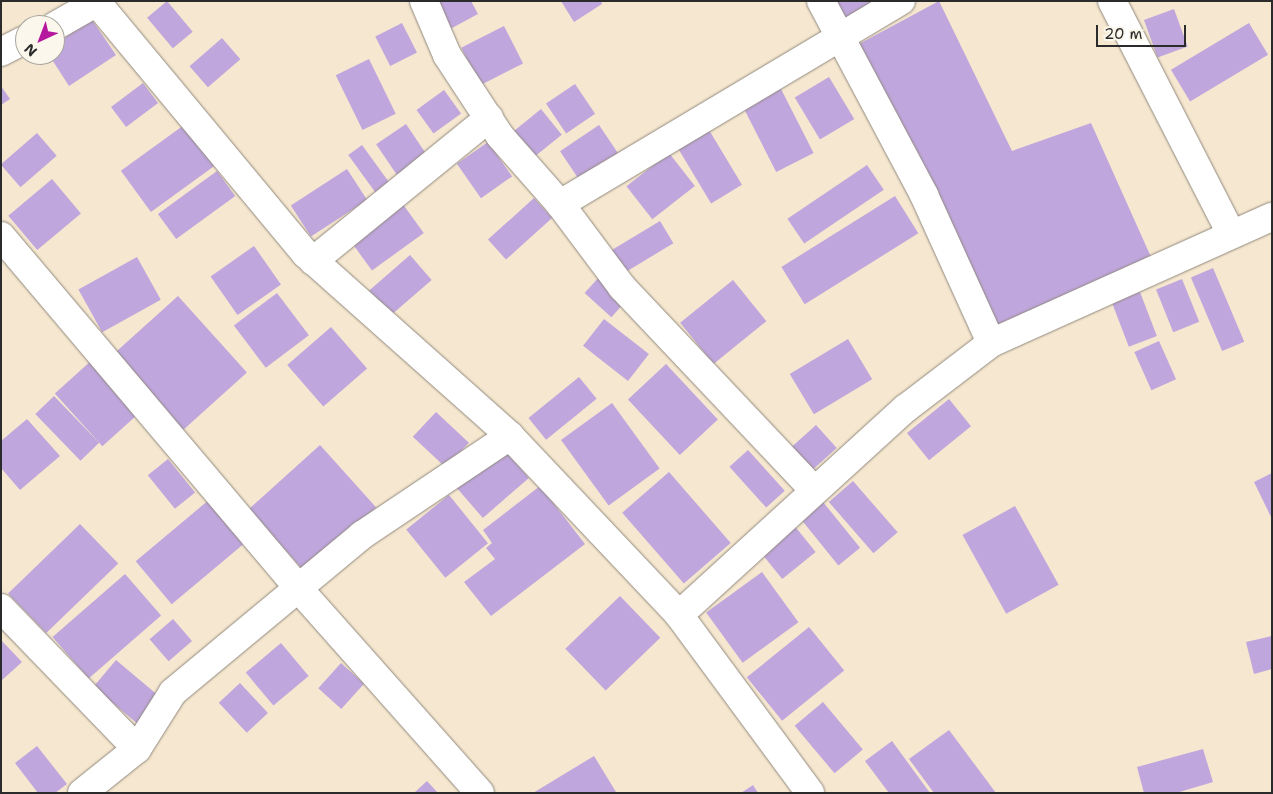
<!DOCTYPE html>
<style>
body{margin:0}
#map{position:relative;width:1273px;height:794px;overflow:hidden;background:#f6e7d0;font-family:"Shantell Sans",sans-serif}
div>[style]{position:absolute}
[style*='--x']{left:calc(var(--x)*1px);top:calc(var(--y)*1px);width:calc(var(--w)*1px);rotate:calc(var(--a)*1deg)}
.building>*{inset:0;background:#bfa6dd;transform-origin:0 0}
.roads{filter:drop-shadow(0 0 1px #90897e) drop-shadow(0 0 1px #90897e)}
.minor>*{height:28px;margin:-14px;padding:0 14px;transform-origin:14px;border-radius:14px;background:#fff}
.tertiary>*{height:28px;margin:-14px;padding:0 14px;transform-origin:14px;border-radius:14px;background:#fff}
span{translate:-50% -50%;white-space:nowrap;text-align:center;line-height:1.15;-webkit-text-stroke:5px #fbf7ec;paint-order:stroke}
.frame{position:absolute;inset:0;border:2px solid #2b2b2b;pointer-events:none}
.north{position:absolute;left:15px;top:15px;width:50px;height:50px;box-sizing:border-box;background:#fbf7ec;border:1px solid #a8a59f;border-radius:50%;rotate:223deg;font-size:14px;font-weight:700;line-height:20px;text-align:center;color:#2b2b2b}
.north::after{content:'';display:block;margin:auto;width:18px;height:22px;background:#b5179e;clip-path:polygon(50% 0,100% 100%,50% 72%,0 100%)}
.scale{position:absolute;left:1096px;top:25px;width:90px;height:22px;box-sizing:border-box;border:2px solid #2b2b2b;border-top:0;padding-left:6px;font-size:15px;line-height:18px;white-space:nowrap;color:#2b2b2b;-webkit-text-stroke:4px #fbf7ec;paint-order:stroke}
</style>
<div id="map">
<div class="building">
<i style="left:167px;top:1px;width:40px;height:26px;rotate:50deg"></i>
<i style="clip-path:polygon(435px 1px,471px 1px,478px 14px,450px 29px)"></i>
<i style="clip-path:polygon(561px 1px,601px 1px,602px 4px,574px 22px)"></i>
<i style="clip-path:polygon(832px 1px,889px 1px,847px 27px)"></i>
<i style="clip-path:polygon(939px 1px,1012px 151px,1091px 123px,1151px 257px,998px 331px,859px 44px)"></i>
<i style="left:1174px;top:9px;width:40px;height:32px;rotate:70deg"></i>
<i style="clip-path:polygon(92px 20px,116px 55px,69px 86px,49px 55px,55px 55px,55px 44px)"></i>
<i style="left:402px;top:23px;width:33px;height:30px;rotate:63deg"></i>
<i style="left:1249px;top:23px;width:37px;height:91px;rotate:59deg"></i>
<i style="left:504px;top:26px;width:42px;height:48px;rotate:63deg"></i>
<i style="left:222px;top:38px;width:28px;height:43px;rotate:49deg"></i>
<i style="left:369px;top:59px;width:61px;height:37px;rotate:64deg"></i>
<i style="left:829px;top:77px;width:49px;height:40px;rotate:59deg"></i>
<i style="left:143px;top:83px;width:25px;height:40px;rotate:53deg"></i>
<i style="left:575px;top:84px;width:36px;height:35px;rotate:56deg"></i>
<i style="clip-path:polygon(1px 86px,10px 99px,1px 105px)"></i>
<i style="left:780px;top:87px;width:74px;height:42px;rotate:63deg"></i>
<i style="left:444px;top:90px;width:29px;height:34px;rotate:54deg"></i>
<i style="left:541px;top:109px;width:33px;height:36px;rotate:51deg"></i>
<i style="left:406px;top:124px;width:40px;height:36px;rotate:56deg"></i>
<i style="left:184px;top:125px;width:51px;height:78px;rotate:54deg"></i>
<i style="left:599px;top:125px;width:34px;height:47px;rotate:56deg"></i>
<i style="left:709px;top:130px;width:64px;height:36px;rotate:59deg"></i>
<i style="left:37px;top:133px;width:30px;height:48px;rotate:49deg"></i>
<i style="left:488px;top:142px;width:42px;height:38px;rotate:55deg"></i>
<i style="left:362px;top:145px;width:46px;height:17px;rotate:54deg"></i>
<i style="left:669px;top:153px;width:42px;height:54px;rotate:52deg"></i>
<i style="left:867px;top:165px;width:30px;height:96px;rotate:56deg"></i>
<i style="left:347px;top:169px;width:37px;height:67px;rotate:57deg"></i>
<i style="left:217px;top:171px;width:31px;height:73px;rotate:54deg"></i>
<i style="left:52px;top:179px;width:45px;height:57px;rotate:50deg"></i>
<i style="left:895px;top:196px;width:44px;height:134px;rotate:58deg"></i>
<i style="left:534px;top:198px;width:27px;height:62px;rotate:48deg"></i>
<i style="left:402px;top:203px;width:37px;height:64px;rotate:54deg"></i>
<i style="left:660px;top:221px;width:26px;height:61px;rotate:59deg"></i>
<i style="left:254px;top:246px;width:47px;height:53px;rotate:55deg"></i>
<i style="left:410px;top:255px;width:33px;height:54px;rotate:49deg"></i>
<i style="left:137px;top:257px;width:49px;height:67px;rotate:61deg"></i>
<i style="left:1213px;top:268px;width:80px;height:24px;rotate:67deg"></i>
<i style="left:600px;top:276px;width:36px;height:23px;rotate:42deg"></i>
<i style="left:1182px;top:279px;width:46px;height:28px;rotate:68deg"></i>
<i style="left:733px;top:280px;width:53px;height:68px;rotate:51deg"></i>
<i style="left:1140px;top:292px;width:47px;height:30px;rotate:69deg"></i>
<i style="left:277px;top:293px;width:53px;height:54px;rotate:53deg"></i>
<i style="left:178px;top:296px;width:103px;height:87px;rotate:48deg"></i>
<i style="left:604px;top:319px;width:57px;height:34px;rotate:38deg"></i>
<i style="left:331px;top:327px;width:55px;height:58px;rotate:49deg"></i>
<i style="left:848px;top:339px;width:47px;height:68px;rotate:59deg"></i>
<i style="left:1159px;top:341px;width:42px;height:27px;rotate:66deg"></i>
<i style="left:92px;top:360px;width:71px;height:50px;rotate:48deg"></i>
<i style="left:666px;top:364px;width:76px;height:52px;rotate:47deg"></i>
<i style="left:579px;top:377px;width:28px;height:65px;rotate:51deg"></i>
<i style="left:54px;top:396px;width:65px;height:26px;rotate:46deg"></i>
<i style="left:949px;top:399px;width:35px;height:54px;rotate:51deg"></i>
<i style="left:612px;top:403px;width:81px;height:63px;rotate:54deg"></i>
<i style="left:436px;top:412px;width:45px;height:34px;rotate:43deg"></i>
<i style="clip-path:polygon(27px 419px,60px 456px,20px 490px,1px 468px,1px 441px)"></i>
<i style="left:816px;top:425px;width:31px;height:40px;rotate:48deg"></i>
<i style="left:320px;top:445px;width:84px;height:96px;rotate:48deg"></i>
<i style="left:502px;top:447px;width:41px;height:61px;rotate:49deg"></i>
<i style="left:748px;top:450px;width:55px;height:25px;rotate:48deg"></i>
<i style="left:168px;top:459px;width:43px;height:26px;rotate:51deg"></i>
<i style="left:669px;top:472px;width:94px;height:62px;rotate:49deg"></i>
<i style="clip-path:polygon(1272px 473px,1272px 519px,1254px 482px)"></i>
<i style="left:853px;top:481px;width:68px;height:32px;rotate:49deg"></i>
<i style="clip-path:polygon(540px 486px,585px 544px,491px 616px,464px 582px,495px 559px,486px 548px,492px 543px,483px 530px)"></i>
<i style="left:449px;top:495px;width:62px;height:55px;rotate:51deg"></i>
<i style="left:210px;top:499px;width:56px;height:97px;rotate:50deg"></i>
<i style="left:823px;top:502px;width:59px;height:28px;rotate:51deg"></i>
<i style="left:1015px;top:506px;width:90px;height:60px;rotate:61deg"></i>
<i style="left:80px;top:524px;width:55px;height:100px;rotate:46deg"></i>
<i style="left:793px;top:524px;width:36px;height:43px;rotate:51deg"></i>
<i style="left:762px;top:572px;width:62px;height:69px;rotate:54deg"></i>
<i style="left:125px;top:574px;width:55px;height:96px;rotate:49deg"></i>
<i style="left:620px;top:596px;width:58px;height:76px;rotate:46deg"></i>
<i style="left:173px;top:619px;width:29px;height:31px;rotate:49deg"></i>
<i style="left:809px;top:627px;width:56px;height:80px;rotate:51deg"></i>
<i style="clip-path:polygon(1272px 636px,1272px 669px,1254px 674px,1246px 642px)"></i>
<i style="clip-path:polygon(1px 640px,22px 662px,1px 681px)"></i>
<i style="left:281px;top:643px;width:43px;height:46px;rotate:50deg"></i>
<i style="left:116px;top:660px;width:59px;height:35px;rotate:40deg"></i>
<i style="left:341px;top:663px;width:31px;height:34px;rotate:42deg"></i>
<i style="left:240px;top:683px;width:41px;height:29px;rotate:47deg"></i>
<i style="left:823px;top:702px;width:62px;height:37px;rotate:50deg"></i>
<i style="clip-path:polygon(949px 730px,996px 793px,934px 793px,909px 759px)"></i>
<i style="clip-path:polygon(892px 741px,930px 793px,889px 793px,865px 761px)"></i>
<i style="clip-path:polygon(37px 746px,67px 784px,55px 793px,38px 793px,15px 763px)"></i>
<i style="clip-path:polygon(1203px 749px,1213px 782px,1176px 793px,1144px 793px,1137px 767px)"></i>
<i style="clip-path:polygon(594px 756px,616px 792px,533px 793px)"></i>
<i style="clip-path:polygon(427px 781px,438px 793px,414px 793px)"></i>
<i style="clip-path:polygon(753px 785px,758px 793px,741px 793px)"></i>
</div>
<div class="roads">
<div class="minor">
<i style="--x:424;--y:1;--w:59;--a:66.9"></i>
<i style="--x:447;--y:55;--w:97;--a:56.8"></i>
<i style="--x:500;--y:136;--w:91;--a:48.6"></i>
<i style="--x:560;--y:204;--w:104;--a:53.2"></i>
<i style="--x:622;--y:287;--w:279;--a:46.6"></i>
<i style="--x:821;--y:1;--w:220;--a:62"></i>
<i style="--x:924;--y:195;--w:162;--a:65.6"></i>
<i style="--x:1112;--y:1;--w:262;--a:62.9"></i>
<i style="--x:560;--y:204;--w:397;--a:-30.8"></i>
<i style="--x:1;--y:236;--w:461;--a:49.8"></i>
<i style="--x:298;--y:588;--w:274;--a:48.4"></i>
<i style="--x:313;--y:261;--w:227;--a:-39.1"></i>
<i style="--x:1;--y:608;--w:196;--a:46"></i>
<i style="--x:82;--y:793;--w:70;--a:-38.7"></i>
<i style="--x:137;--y:749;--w:67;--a:-57.7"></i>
<i style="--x:173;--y:692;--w:246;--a:-39.7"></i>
<i style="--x:362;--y:535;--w:178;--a:-33.8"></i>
</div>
<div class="tertiary">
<i style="--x:99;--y:5;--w:324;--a:50.3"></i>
<i style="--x:306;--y:254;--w:273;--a:41.7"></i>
<i style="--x:510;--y:436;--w:246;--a:46.6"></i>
<i style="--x:679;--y:615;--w:221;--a:53.6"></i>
<i style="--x:55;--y:26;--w:51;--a:-29.6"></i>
<i style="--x:1;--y:52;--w:27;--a:-27"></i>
<i style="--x:679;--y:615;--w:307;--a:-42.4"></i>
<i style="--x:906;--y:408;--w:107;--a:-37.4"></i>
<i style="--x:991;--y:343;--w:308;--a:-24.2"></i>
</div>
</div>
<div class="frame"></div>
<div class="north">N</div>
<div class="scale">20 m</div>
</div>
